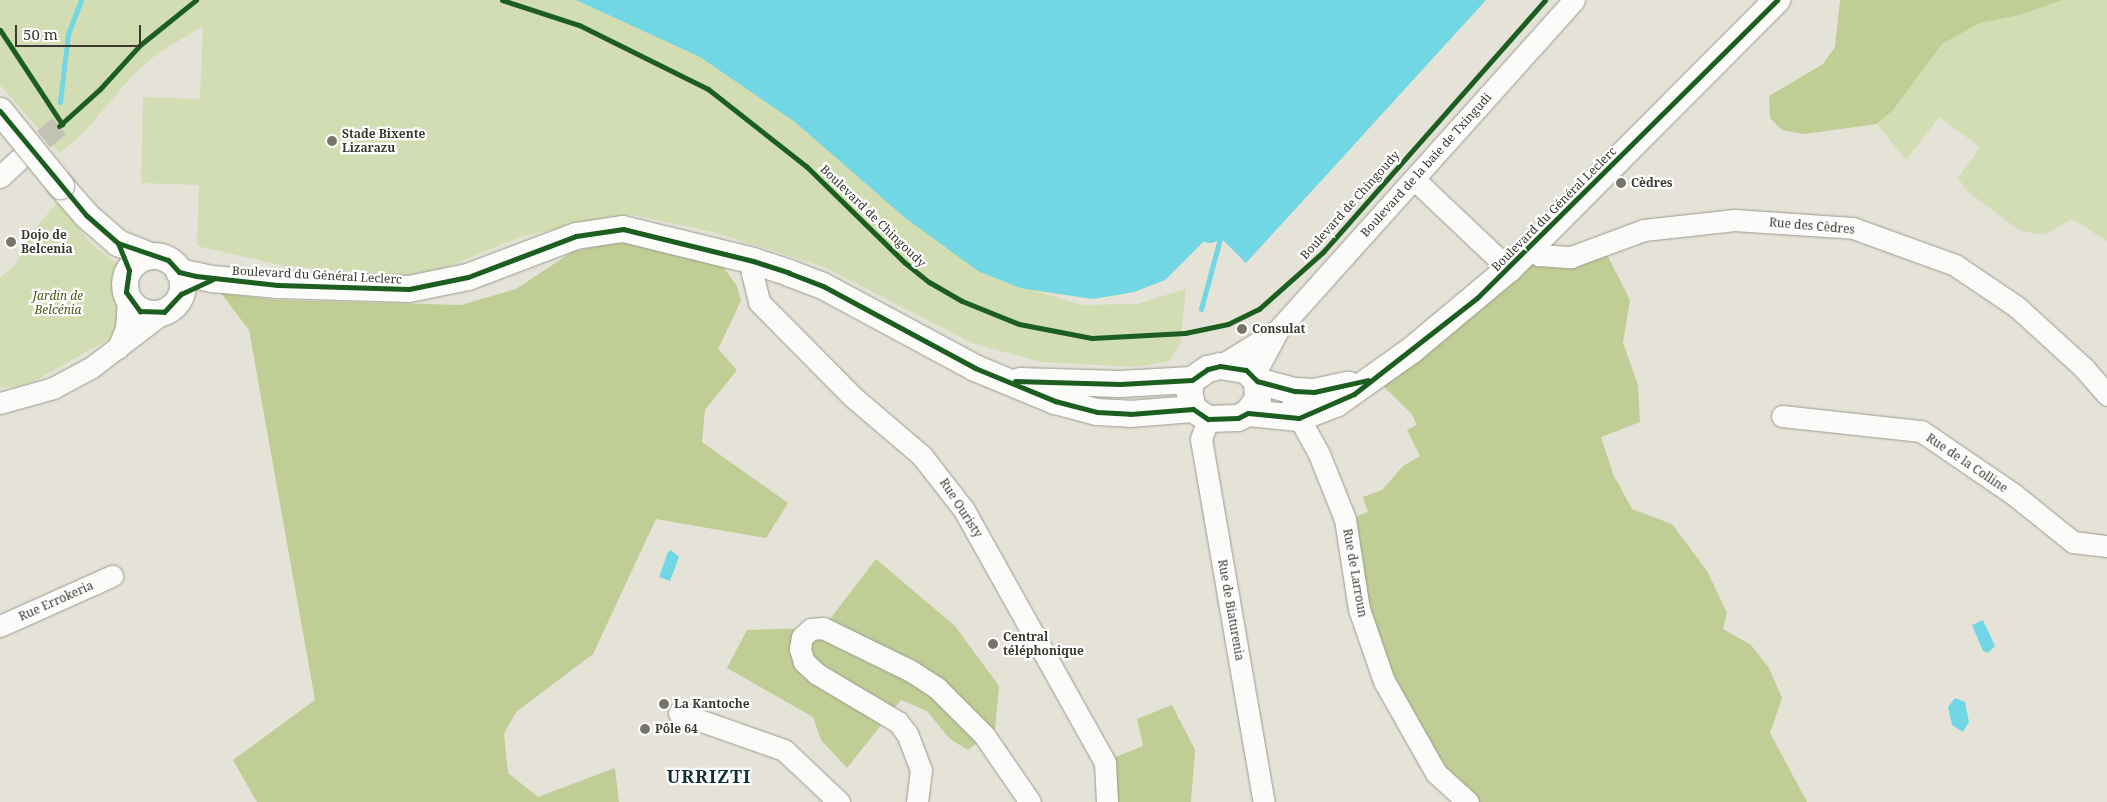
<!DOCTYPE html>
<meta charset="utf-8">
<style>
body{margin:0}
#map{position:relative;width:2107px;height:802px;overflow:hidden;background:#e5e2d7;font-family:"Noto Serif",serif}
div>[style]{position:absolute}
[style*='--x']{left:calc(var(--x)*1px);top:calc(var(--y)*1px);width:calc(var(--w)*1px);rotate:calc(var(--a)*1deg)}
.green>*{inset:0;background:#d3ddb3}
.forest>*{inset:0;background:#c0cd94}
.water>*{inset:0;background:#72d7e4}
.stream>*{height:5px;margin:-2.5px;padding:0 2.5px;transform-origin:2.5px;border-radius:2.5px;background:#72d7e4}
.minor-tunnel>*{height:21px;margin-top:-10.5px;transform-origin:0;background:repeating-linear-gradient(90deg,#c3c0b6 0 21px,transparent 0 32px)}
.roads{filter:drop-shadow(0 0 1px #9c9a91) drop-shadow(0 0 1px #9c9a91)}
.minor>*{height:21px;margin:-10.5px;padding:0 10.5px;transform-origin:10.5px;border-radius:10.5px;background:#fbfbf9}
.major>*{height:26px;margin:-13px;padding:0 13px;transform-origin:13px;border-radius:13px;background:#fbfbf9}
.major>.ring{margin:-13px;padding:0;box-sizing:content-box;background:none;border:26px solid #fbfbf9;border-radius:50%}
.bridges{filter:drop-shadow(0 0 1px #9c9a91) drop-shadow(0 0 1px #9c9a91)}
.major-bridge>*{height:26px;margin:-13px;padding:0 13px;transform-origin:13px;border-radius:13px;background:#fbfbf9}
.cycleway>*{height:5px;margin:-2.5px;padding:0 2.5px;transform-origin:2.5px;border-radius:2.5px;background:#1b5e20}
.dots>*{width:14px;height:14px;translate:-50% -50%;box-sizing:border-box;border:2px solid #fff;border-radius:50%}
span{translate:-50% -50%;white-space:nowrap;text-align:center;line-height:1.15;-webkit-text-stroke:4.5px #fff;paint-order:stroke}
.poi-label{font-size:12px;color:#3b3931;font-weight:700}
.left{translate:0 -50%;text-align:left}
.street-label{font-size:12px;color:#3b3931}
.park-label{font-size:12px;color:#4b5a18;font-style:italic}
.district-label{font-size:18px;color:#103138;font-weight:700;letter-spacing:1px}
.scale{position:absolute;left:15px;top:25px;width:126px;height:22px;box-sizing:border-box;border:2px solid #3b3931;border-top:0;padding-left:6px;font-size:15px;line-height:18px;white-space:nowrap;color:#3b3931;-webkit-text-stroke:4px #fff;paint-order:stroke}
</style>
<div id="map">
<div class="green">
<i style="clip-path:polygon(0 0,1486px 0,1246px 263px,1222px 239px,1212px 243px,1203px 242px,1165px 280px,1134px 292px,1093px 299px,1035px 291px,1083px 305px,1137px 304px,1186px 289px,1180px 344px,1169px 361px,1135px 367px,1041px 362px,972px 343px,824px 267px,713px 232px,627px 214px,520px 237px,423px 277px,284px 266px,197px 246px,199px 185px,141px 183px,143px 97px,200px 99px,203px 26px,158px 53px,133px 75px,85px 131px,60px 153px,0 85px)"></i>
<i style="clip-path:polygon(2062px 0,2107px 0,2107px 241px,2072px 219px,2045px 235px,2019px 230px,1968px 192px,1958px 178px,1980px 147px,1939px 117px,1906px 160px,1877px 124px,1894px 109px,1942px 44px,1980px 23px,2020px 15px)"></i>
<i style="clip-path:polygon(59px 200px,91px 244px,118px 264px,113px 287px,121px 307px,113px 337px,38px 379px,21px 386px,0 387px,0 278px,16px 264px,31px 234px)"></i>
</div>
<div class="forest">
<i style="clip-path:polygon(1840px 0,2062px 0,2020px 15px,1980px 23px,1942px 44px,1894px 109px,1877px 124px,1804px 134px,1782px 130px,1770px 118px,1769px 96px,1823px 64px,1835px 47px)"></i>
<i style="clip-path:polygon(620px 241px,718px 260px,737px 286px,741px 301px,718px 349px,737px 370px,705px 410px,702px 442px,788px 503px,766px 538px,656px 519px,593px 654px,516px 712px,504px 734px,508px 773px,538px 797px,615px 768px,619px 802px,257px 802px,233px 760px,315px 700px,249px 330px,221px 293px,277px 300px,461px 305px,516px 289px,572px 252px)"></i>
<i style="clip-path:polygon(1604px 249px,1630px 300px,1623px 343px,1638px 385px,1640px 422px,1601px 437px,1613px 474px,1632px 509px,1672px 524px,1707px 571px,1727px 613px,1723px 629px,1751px 645px,1769px 668px,1782px 698px,1770px 733px,1807px 802px,1468px 802px,1384px 681px,1349px 536px,1355px 517px,1368px 512px,1363px 497px,1382px 490px,1403px 466px,1420px 456px,1407px 430px,1417px 425px,1411px 413px,1379px 382px,1535px 259px)"></i>
<i style="clip-path:polygon(876px 559px,955px 626px,999px 686px,995px 729px,968px 750px,950px 739px,927px 711px,901px 700px,847px 768px,821px 740px,813px 717px,727px 668px,747px 630px,823px 628px)"></i>
<i style="clip-path:polygon(1172px 705px,1195px 750px,1191px 802px,1116px 802px,1113px 758px,1143px 746px,1137px 719px)"></i>
</div>
<div class="water">
<i style="clip-path:polygon(576px 0,1486px 0,1246px 263px,1222px 239px,1212px 243px,1203px 242px,1165px 280px,1134px 292px,1093px 299px,1020px 288px,978px 271px,904px 217px,795px 122px,700px 57px)"></i>
<i style="clip-path:polygon(671px 550px,679px 557px,670px 581px,659px 577px,668px 552px)"></i>
<i style="clip-path:polygon(1983px 620px,1995px 646px,1988px 653px,1983px 651px,1972px 625px)"></i>
<i style="clip-path:polygon(1955px 698px,1965px 702px,1969px 722px,1963px 732px,1952px 725px,1948px 707px)"></i>
</div>
<div class="stream">
<i style="--x:60;--y:102;--w:68;--a:-83.3"></i>
<i style="--x:68;--y:34;--w:36;--a:-69"></i>
<i style="--x:1201;--y:309;--w:77;--a:-74.9"></i>
</div>
<div class="minor-tunnel">
<i style="--x:19;--y:159;--w:52;--a:-39.5"></i>
</div>
<div class="roads">
<div class="minor">
<i style="--x:0;--y:177;--w:26;--a:-43"></i>
<i style="--x:1414;--y:179;--w:131;--a:43.5"></i>
<i style="--x:1529;--y:249;--w:12;--a:31"></i>
<i style="--x:1539;--y:255;--w:32;--a:4"></i>
<i style="--x:1571;--y:257;--w:78;--a:-20.3"></i>
<i style="--x:1644;--y:230;--w:91;--a:-6.3"></i>
<i style="--x:1734;--y:220;--w:119;--a:3.8"></i>
<i style="--x:1853;--y:228;--w:109;--a:19.9"></i>
<i style="--x:1955;--y:265;--w:75;--a:34.1"></i>
<i style="--x:2017;--y:307;--w:89;--a:42.3"></i>
<i style="--x:2083;--y:367;--w:37;--a:49"></i>
<i style="--x:753;--y:261;--w:12;--a:95"></i>
<i style="--x:752;--y:273;--w:30;--a:76"></i>
<i style="--x:759;--y:302;--w:134;--a:45.3"></i>
<i style="--x:853;--y:397;--w:91;--a:40.5"></i>
<i style="--x:922;--y:456;--w:68;--a:52.1"></i>
<i style="--x:964;--y:510;--w:289;--a:60.8"></i>
<i style="--x:1105;--y:762;--w:40;--a:87.1"></i>
<i style="--x:118;--y:348;--w:22;--a:-68"></i>
<i style="--x:126;--y:328;--w:30;--a:-86"></i>
<i style="--x:1220;--y:366;--w:68;--a:-31.8"></i>
<i style="--x:1254;--y:375;--w:51;--a:-61.9"></i>
<i style="--x:1278;--y:330;--w:443;--a:-48.1"></i>
<i style="--x:0;--y:403;--w:55;--a:-15.8"></i>
<i style="--x:53;--y:388;--w:44;--a:-28.3"></i>
<i style="--x:92;--y:367;--w:91;--a:-37.4"></i>
<i style="--x:1292;--y:405;--w:56;--a:61.1"></i>
<i style="--x:1319;--y:454;--w:70;--a:68.2"></i>
<i style="--x:1345;--y:519;--w:91;--a:81.2"></i>
<i style="--x:1359;--y:609;--w:76;--a:70.9"></i>
<i style="--x:1384;--y:681;--w:106;--a:60.5"></i>
<i style="--x:1436;--y:773;--w:43;--a:42.2"></i>
<i style="--x:1782;--y:416;--w:140;--a:6.2"></i>
<i style="--x:1921;--y:431;--w:110;--a:34.3"></i>
<i style="--x:2012;--y:493;--w:78;--a:38.8"></i>
<i style="--x:2073;--y:542;--w:34;--a:7"></i>
<i style="--x:1208;--y:419;--w:21;--a:109"></i>
<i style="--x:1201;--y:439;--w:368;--a:80.2"></i>
<i style="--x:0;--y:626;--w:123;--a:-24.1"></i>
<i style="--x:679;--y:713;--w:111;--a:19.4"></i>
<i style="--x:784;--y:750;--w:76;--a:43.4"></i>
<i style="--x:917;--y:802;--w:32;--a:-83"></i>
<i style="--x:921;--y:770;--w:39;--a:-111"></i>
<i style="--x:907;--y:734;--w:15;--a:-127"></i>
<i style="--x:898;--y:722;--w:94;--a:-149.3"></i>
<i style="--x:817;--y:674;--w:18;--a:-137"></i>
<i style="--x:804;--y:662;--w:14;--a:-107"></i>
<i style="--x:800;--y:649;--w:12;--a:-81"></i>
<i style="--x:802;--y:637;--w:12;--a:-42"></i>
<i style="--x:811;--y:629;--w:12;--a:-5"></i>
<i style="--x:823;--y:628;--w:98;--a:26"></i>
<i style="--x:911;--y:671;--w:31;--a:33"></i>
<i style="--x:937;--y:688;--w:66;--a:45"></i>
<i style="--x:984;--y:735;--w:81;--a:55.5"></i>
</div>
<div class="major">
<i style="--x:61;--y:186;--w:38;--a:49"></i>
<i style="--x:86;--y:215;--w:43;--a:41.2"></i>
<i style="--x:118;--y:243;--w:35;--a:22"></i>
<i class="ring" style="left:125px;top:256px;width:32px;height:32px"></i>
<i style="--x:179;--y:272;--w:35;--a:12"></i>
<i style="--x:213;--y:279;--w:65;--a:5.3"></i>
<i style="--x:278;--y:285;--w:131;--a:1.7"></i>
<i style="--x:409;--y:289;--w:60;--a:-11.5"></i>
<i style="--x:468;--y:277;--w:116;--a:-20.8"></i>
<i style="--x:576;--y:236;--w:48;--a:-8.5"></i>
<i style="--x:623;--y:229;--w:134;--a:13.8"></i>
<i style="--x:753;--y:261;--w:38;--a:18"></i>
<i style="--x:789;--y:273;--w:36;--a:21"></i>
<i style="--x:823;--y:286;--w:173;--a:28.3"></i>
<i style="--x:975;--y:368;--w:87;--a:22.4"></i>
<i style="--x:1055;--y:401;--w:43;--a:14.7"></i>
<i style="--x:1097;--y:412;--w:33;--a:3"></i>
<i style="--x:1130;--y:414;--w:63;--a:-4.5"></i>
<i style="--x:1220;--y:366;--w:26;--a:9"></i>
<i style="--x:1246;--y:370;--w:16;--a:45"></i>
<i style="--x:1257;--y:381;--w:18;--a:87"></i>
<i style="--x:1258;--y:399;--w:17;--a:126"></i>
<i style="--x:1248;--y:413;--w:11;--a:153"></i>
<i style="--x:1238;--y:418;--w:30;--a:178"></i>
<i style="--x:1208;--y:419;--w:18;--a:-146"></i>
<i style="--x:1193;--y:409;--w:19;--a:-102"></i>
<i style="--x:1189;--y:390;--w:10;--a:-73"></i>
<i style="--x:1192;--y:380;--w:19;--a:-35"></i>
<i style="--x:1208;--y:369;--w:12;--a:-14"></i>
<i style="--x:1020;--y:381;--w:100;--a:1.7"></i>
<i style="--x:1120;--y:384;--w:72;--a:-3.2"></i>
<i style="--x:1257;--y:381;--w:39;--a:15"></i>
<i style="--x:1295;--y:391;--w:19;--a:3"></i>
<i style="--x:1314;--y:392;--w:35;--a:-12"></i>
<i style="--x:1248;--y:413;--w:51;--a:5.6"></i>
<i style="--x:1299;--y:418;--w:40;--a:-21"></i>
<i style="--x:1336;--y:404;--w:93;--a:-35.4"></i>
<i style="--x:1412;--y:350;--w:126;--a:-39.9"></i>
<i style="--x:1509;--y:269;--w:380;--a:-45.1"></i>
</div>
</div>
<div class="bridges">
<div class="major-bridge">
<i style="--x:0;--y:111;--w:97;--a:50.9"></i>
</div>
</div>
<div class="cycleway">
<i style="--x:502;--y:0;--w:81;--a:18"></i>
<i style="--x:579;--y:25;--w:144;--a:26.4"></i>
<i style="--x:708;--y:89;--w:126;--a:38.2"></i>
<i style="--x:807;--y:167;--w:136;--a:44.4"></i>
<i style="--x:904;--y:262;--w:32;--a:39"></i>
<i style="--x:929;--y:282;--w:38;--a:30"></i>
<i style="--x:962;--y:301;--w:61;--a:22"></i>
<i style="--x:1019;--y:324;--w:74;--a:10.9"></i>
<i style="--x:1092;--y:338;--w:93;--a:-3.1"></i>
<i style="--x:1185;--y:333;--w:44;--a:-11.8"></i>
<i style="--x:1228;--y:324;--w:34;--a:-26"></i>
<i style="--x:1259;--y:309;--w:86;--a:-41.7"></i>
<i style="--x:1323;--y:252;--w:336;--a:-48.6"></i>
<i style="--x:0;--y:30;--w:113;--a:56.6"></i>
<i style="--x:0;--y:111;--w:135;--a:50.4"></i>
<i style="--x:86;--y:215;--w:43;--a:41.2"></i>
<i style="--x:118;--y:243;--w:53;--a:18.8"></i>
<i style="--x:168;--y:260;--w:16;--a:47"></i>
<i style="--x:179;--y:272;--w:17;--a:13"></i>
<i style="--x:196;--y:276;--w:82;--a:6.3"></i>
<i style="--x:278;--y:285;--w:131;--a:1.7"></i>
<i style="--x:409;--y:289;--w:60;--a:-11.5"></i>
<i style="--x:468;--y:277;--w:116;--a:-20.8"></i>
<i style="--x:576;--y:236;--w:48;--a:-8.5"></i>
<i style="--x:623;--y:229;--w:134;--a:13.8"></i>
<i style="--x:753;--y:261;--w:38;--a:18"></i>
<i style="--x:789;--y:273;--w:36;--a:21"></i>
<i style="--x:823;--y:286;--w:173;--a:28.3"></i>
<i style="--x:975;--y:368;--w:87;--a:22.4"></i>
<i style="--x:1055;--y:401;--w:43;--a:14.7"></i>
<i style="--x:1097;--y:412;--w:33;--a:3"></i>
<i style="--x:1130;--y:414;--w:63;--a:-4.5"></i>
<i style="--x:1193;--y:409;--w:18;--a:34"></i>
<i style="--x:1208;--y:419;--w:30;--a:-2"></i>
<i style="--x:1238;--y:418;--w:11;--a:-27"></i>
<i style="--x:1248;--y:413;--w:51;--a:5.6"></i>
<i style="--x:1299;--y:418;--w:60;--a:-23.6"></i>
<i style="--x:1354;--y:394;--w:156;--a:-38"></i>
<i style="--x:1477;--y:298;--w:423;--a:-44.8"></i>
<i style="--x:59;--y:126;--w:55;--a:-42.1"></i>
<i style="--x:100;--y:89;--w:59;--a:-47.7"></i>
<i style="--x:140;--y:45;--w:72;--a:-38.8"></i>
<i style="--x:118;--y:243;--w:29;--a:68"></i>
<i style="--x:129;--y:270;--w:22;--a:98"></i>
<i style="--x:126;--y:292;--w:24;--a:54"></i>
<i style="--x:140;--y:311;--w:24;--a:2"></i>
<i style="--x:164;--y:312;--w:25;--a:-47"></i>
<i style="--x:181;--y:294;--w:35;--a:-25"></i>
<i style="--x:1015;--y:381;--w:105;--a:1.6"></i>
<i style="--x:1120;--y:384;--w:72;--a:-3.2"></i>
<i style="--x:1192;--y:380;--w:19;--a:-35"></i>
<i style="--x:1208;--y:369;--w:12;--a:-14"></i>
<i style="--x:1220;--y:366;--w:26;--a:9"></i>
<i style="--x:1246;--y:370;--w:16;--a:45"></i>
<i style="--x:1257;--y:381;--w:39;--a:15"></i>
<i style="--x:1295;--y:391;--w:19;--a:3"></i>
<i style="--x:1314;--y:392;--w:55;--a:-12.5"></i>
</div>
<div class="dots">
<i style="left:332px;top:141px;background:#76746b"></i>
<i style="left:1621px;top:183px;background:#76746b"></i>
<i style="left:11px;top:242px;background:#76746b"></i>
<i style="left:1242px;top:329px;background:#76746b"></i>
<i style="left:993px;top:644px;background:#76746b"></i>
<i style="left:664px;top:704px;background:#76746b"></i>
<i style="left:645px;top:729px;background:#76746b"></i>
</div>
<div class="poi-label">
<span class="left" style="left:342px;top:141px">Stade Bixente<br>Lizarazu</span>
<span class="left" style="left:1631px;top:183px">Cèdres</span>
<span class="left" style="left:21px;top:242px">Dojo de<br>Belcenia</span>
<span class="left" style="left:1252px;top:329px">Consulat</span>
<span class="left" style="left:1003px;top:644px">Central<br>téléphonique</span>
<span class="left" style="left:674px;top:704px">La Kantoche</span>
<span class="left" style="left:655px;top:729px">Pôle 64</span>
</div>
<div class="street-label">
<span style="left:1426px;top:165px;rotate:-48deg">Boulevard de la baie de Txingudi</span>
<span style="left:1350px;top:205px;rotate:-48deg">Boulevard de Chingoudy</span>
<span style="left:1554px;top:209px;rotate:-45deg">Boulevard du Général Leclerc</span>
<span style="left:873px;top:216px;rotate:44deg">Boulevard de Chingoudy</span>
<span style="left:1812px;top:226px;rotate:5deg">Rue des Cèdres</span>
<span style="left:317px;top:275px;rotate:3deg">Boulevard du Général Leclerc</span>
<span style="left:1967px;top:463px;rotate:34deg">Rue de la Colline</span>
<span style="left:961px;top:508px;rotate:57deg">Rue Ouristy</span>
<span style="left:1355px;top:573px;rotate:80deg">Rue de Larroun</span>
<span style="left:56px;top:601px;rotate:-24deg">Rue Errokeria</span>
<span style="left:1231px;top:610px;rotate:80deg">Rue de Biaturenia</span>
</div>
<div class="park-label">
<span style="left:58px;top:303px">Jardin de<br>Belcénia</span>
</div>
<div class="district-label">
<span style="left:709px;top:776px">URRIZTI</span>
</div>
<div class="scale">50 m</div>
</div>
